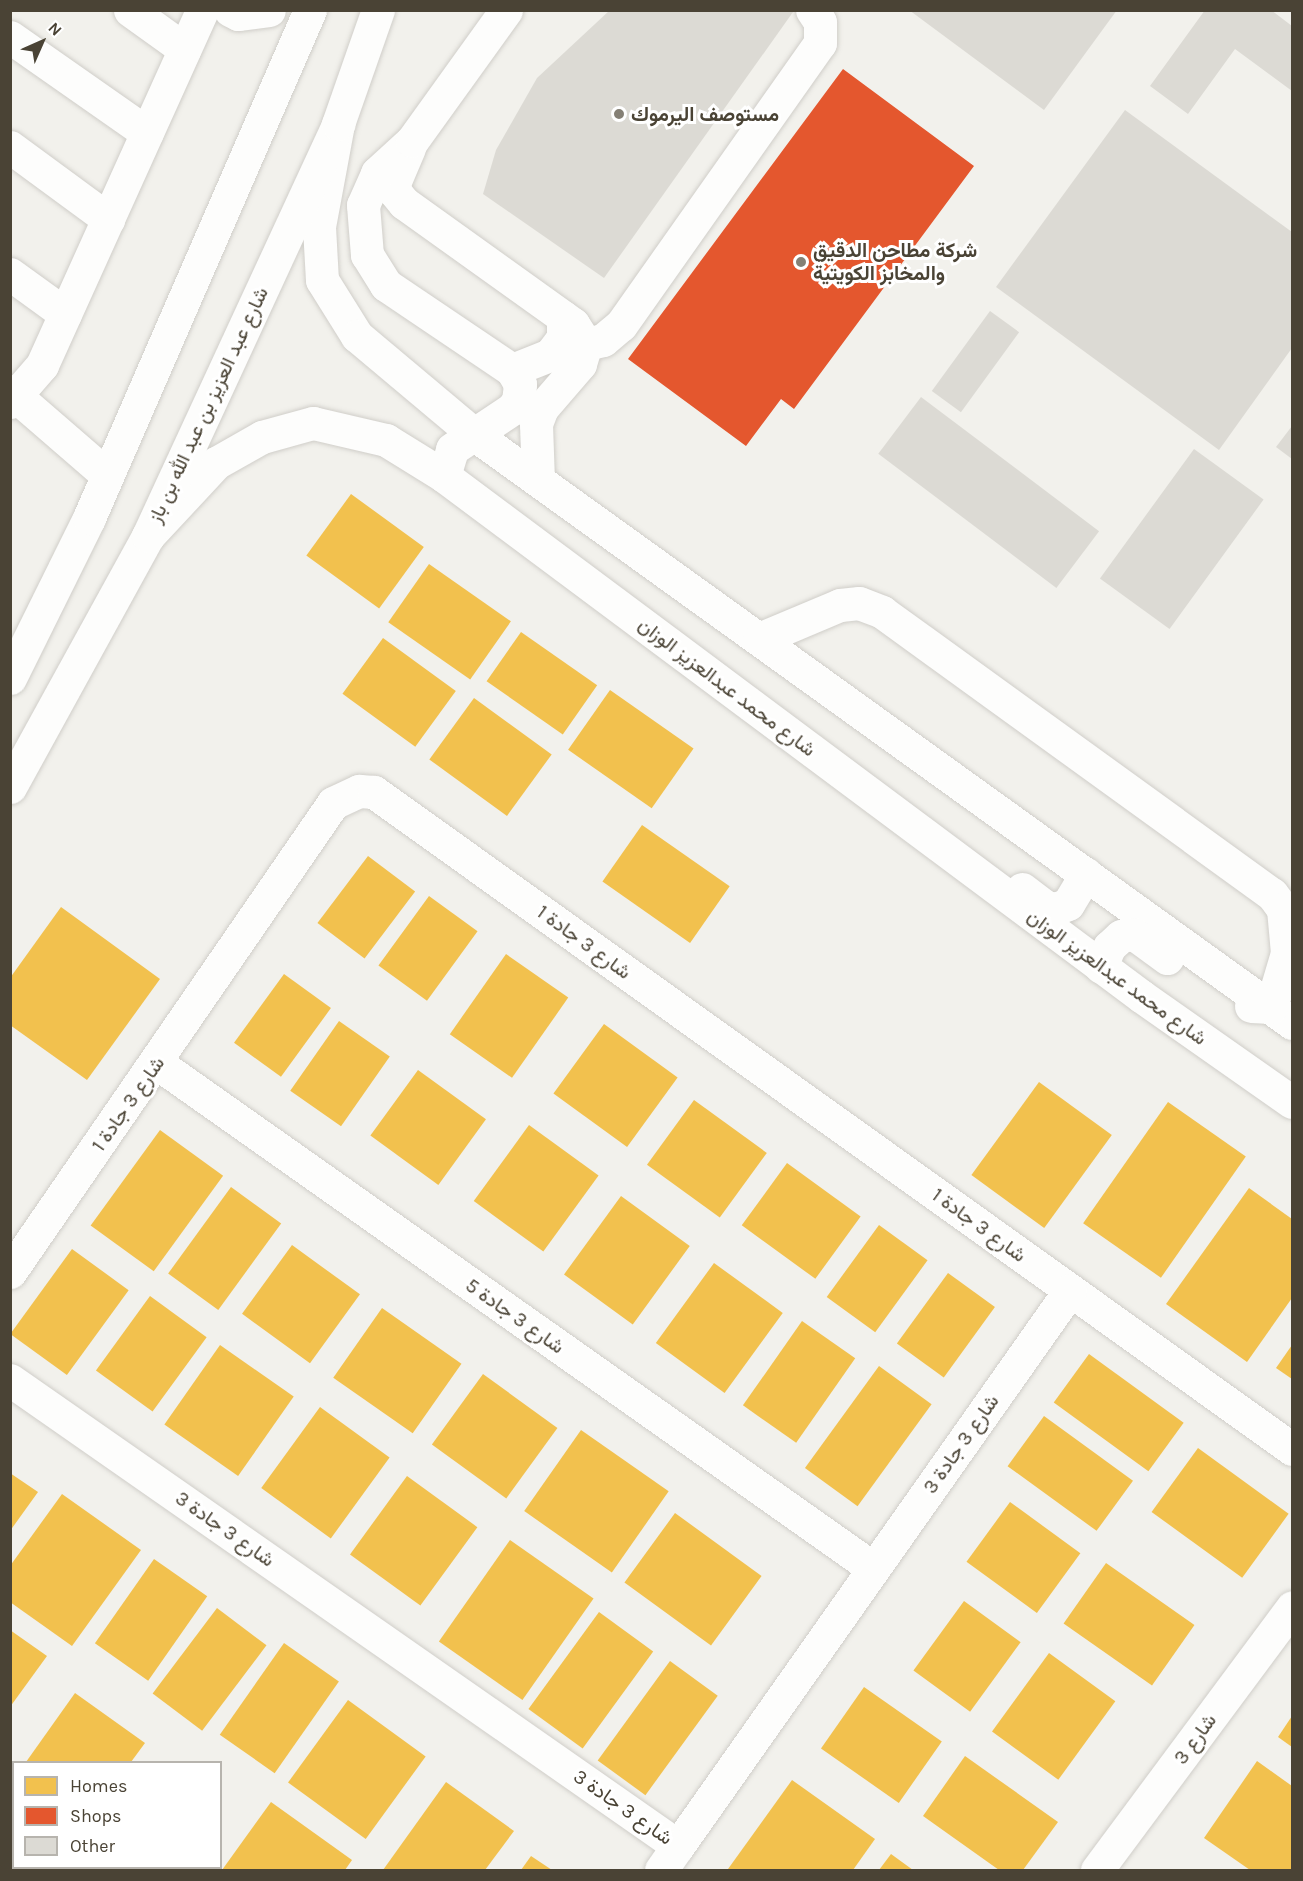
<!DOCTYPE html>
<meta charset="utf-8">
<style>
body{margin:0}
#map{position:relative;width:1303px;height:1881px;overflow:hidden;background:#f2f1ec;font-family:Karla,Vazirmatn,sans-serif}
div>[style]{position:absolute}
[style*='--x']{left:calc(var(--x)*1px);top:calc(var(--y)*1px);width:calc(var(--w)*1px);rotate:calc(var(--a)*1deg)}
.homes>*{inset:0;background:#f2c14e;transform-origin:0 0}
.shops>*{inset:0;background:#e4572e}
.building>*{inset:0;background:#dcdad4;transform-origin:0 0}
.roads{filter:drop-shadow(0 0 2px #d0cec9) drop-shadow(0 0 2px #d0cec9)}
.minor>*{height:33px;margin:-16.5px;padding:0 16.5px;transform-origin:16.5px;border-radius:16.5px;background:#fdfdfc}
.dots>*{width:16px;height:16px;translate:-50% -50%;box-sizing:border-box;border:3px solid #fff;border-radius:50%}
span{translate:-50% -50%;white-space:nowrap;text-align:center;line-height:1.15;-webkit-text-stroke:6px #fff;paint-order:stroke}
.poi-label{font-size:20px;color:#4a4335;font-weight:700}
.left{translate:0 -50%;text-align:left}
.street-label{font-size:20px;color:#4a4335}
.frame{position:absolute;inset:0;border:12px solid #4a4335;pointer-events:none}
.legend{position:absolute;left:12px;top:1761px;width:210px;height:108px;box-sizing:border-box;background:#fff;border:2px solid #b7b4ae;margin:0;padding:8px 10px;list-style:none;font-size:18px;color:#4a4335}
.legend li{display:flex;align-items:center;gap:12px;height:30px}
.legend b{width:30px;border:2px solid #b7b4ae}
.north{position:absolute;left:12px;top:12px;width:60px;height:60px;-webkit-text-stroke:4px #fff;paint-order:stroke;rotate:45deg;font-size:16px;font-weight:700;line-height:24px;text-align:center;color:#4a4335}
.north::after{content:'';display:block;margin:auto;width:21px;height:27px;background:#4a4335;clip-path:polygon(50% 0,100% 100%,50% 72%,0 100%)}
</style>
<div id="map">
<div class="homes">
<i style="left:351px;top:494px;width:90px;height:76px;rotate:36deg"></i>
<i style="left:429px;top:564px;width:100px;height:71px;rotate:35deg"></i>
<i style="left:521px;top:632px;width:93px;height:60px;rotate:35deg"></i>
<i style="left:383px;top:638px;width:90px;height:69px;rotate:36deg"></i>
<i style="left:610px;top:690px;width:102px;height:73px;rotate:35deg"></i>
<i style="left:474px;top:698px;width:96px;height:76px;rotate:36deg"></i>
<i style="left:642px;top:825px;width:107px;height:69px;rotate:35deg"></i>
<i style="left:368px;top:856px;width:59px;height:84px;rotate:37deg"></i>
<i style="left:429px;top:896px;width:60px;height:86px;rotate:36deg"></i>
<i style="clip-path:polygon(61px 907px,160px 979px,87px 1080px,10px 1025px,10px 978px)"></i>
<i style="left:506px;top:954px;width:76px;height:98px;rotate:35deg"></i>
<i style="left:284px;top:974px;width:58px;height:85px;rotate:36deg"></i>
<i style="left:339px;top:1021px;width:62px;height:85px;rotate:35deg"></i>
<i style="left:604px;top:1024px;width:91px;height:86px;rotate:36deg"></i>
<i style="left:418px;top:1070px;width:84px;height:81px;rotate:36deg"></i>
<i style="left:1039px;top:1082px;width:90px;height:115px;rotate:36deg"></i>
<i style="left:694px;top:1100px;width:90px;height:80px;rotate:36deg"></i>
<i style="left:1168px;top:1102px;width:95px;height:148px;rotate:35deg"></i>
<i style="left:529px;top:1125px;width:86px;height:94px;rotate:36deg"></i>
<i style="left:160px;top:1130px;width:78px;height:118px;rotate:36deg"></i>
<i style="left:787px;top:1163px;width:91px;height:77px;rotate:36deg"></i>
<i style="left:231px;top:1187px;width:62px;height:107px;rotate:36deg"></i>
<i style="clip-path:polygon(1249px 1188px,1292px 1219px,1292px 1298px,1247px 1362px,1166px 1304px)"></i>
<i style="left:621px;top:1196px;width:85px;height:97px;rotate:36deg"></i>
<i style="left:879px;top:1225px;width:60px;height:89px;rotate:36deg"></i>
<i style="left:292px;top:1245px;width:84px;height:85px;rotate:36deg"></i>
<i style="left:72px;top:1249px;width:70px;height:105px;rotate:36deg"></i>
<i style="left:714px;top:1263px;width:85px;height:99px;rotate:36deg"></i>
<i style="left:948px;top:1273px;width:58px;height:87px;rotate:36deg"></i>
<i style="left:150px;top:1296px;width:70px;height:92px;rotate:36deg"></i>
<i style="left:382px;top:1308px;width:97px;height:85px;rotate:35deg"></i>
<i style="left:802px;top:1321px;width:65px;height:103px;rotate:35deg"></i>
<i style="left:220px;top:1345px;width:90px;height:97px;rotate:35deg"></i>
<i style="clip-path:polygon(1292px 1345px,1292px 1379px,1276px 1368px)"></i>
<i style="left:1089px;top:1354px;width:117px;height:60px;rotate:36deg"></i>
<i style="left:879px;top:1366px;width:65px;height:126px;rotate:36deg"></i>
<i style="left:483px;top:1374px;width:92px;height:87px;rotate:36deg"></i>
<i style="left:320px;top:1407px;width:86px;height:100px;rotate:36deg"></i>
<i style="left:1044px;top:1416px;width:110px;height:62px;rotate:36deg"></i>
<i style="left:581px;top:1430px;width:107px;height:99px;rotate:35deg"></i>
<i style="left:1198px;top:1448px;width:112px;height:79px;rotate:36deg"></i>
<i style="clip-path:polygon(10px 1473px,38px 1492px,10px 1531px)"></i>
<i style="left:407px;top:1476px;width:87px;height:97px;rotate:36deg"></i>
<i style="clip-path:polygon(62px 1494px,141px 1550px,72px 1646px,10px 1602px,10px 1566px)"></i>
<i style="left:1010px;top:1502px;width:87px;height:74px;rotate:36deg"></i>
<i style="left:675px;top:1513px;width:107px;height:86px;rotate:36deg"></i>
<i style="left:510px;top:1540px;width:102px;height:124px;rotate:35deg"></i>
<i style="left:154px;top:1559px;width:65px;height:103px;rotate:35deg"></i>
<i style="left:1106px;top:1563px;width:108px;height:74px;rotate:35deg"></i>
<i style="left:964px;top:1601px;width:70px;height:86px;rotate:36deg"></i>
<i style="left:217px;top:1608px;width:62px;height:107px;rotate:37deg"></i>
<i style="left:599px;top:1612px;width:67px;height:120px;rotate:36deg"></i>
<i style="clip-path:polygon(10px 1630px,47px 1656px,10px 1707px)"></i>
<i style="left:284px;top:1643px;width:67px;height:112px;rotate:35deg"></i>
<i style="left:1049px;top:1653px;width:82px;height:97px;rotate:36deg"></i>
<i style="left:670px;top:1661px;width:59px;height:123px;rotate:36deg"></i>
<i style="left:864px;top:1687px;width:95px;height:75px;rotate:35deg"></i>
<i style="clip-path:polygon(75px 1693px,145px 1743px,131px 1762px,26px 1762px)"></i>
<i style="left:348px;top:1700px;width:96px;height:102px;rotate:36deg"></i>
<i style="clip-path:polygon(1292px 1716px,1292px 1747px,1278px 1737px)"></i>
<i style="clip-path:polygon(965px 1756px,1058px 1822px,1023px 1870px,999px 1870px,923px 1816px)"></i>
<i style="clip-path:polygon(1257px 1761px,1292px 1786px,1292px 1870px,1250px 1870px,1204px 1838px)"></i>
<i style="clip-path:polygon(792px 1780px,875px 1839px,853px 1870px,731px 1870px,728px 1869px)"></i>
<i style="clip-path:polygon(446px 1782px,514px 1831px,485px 1870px,383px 1870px)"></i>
<i style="clip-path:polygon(271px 1802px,352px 1860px,345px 1870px,222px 1870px)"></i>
<i style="clip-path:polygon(891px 1854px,913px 1870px,879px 1870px)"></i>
<i style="clip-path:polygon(531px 1856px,552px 1870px,521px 1870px)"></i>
</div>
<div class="shops">
<i style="clip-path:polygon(843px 69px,974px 166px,794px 409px,781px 399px,746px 446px,628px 359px)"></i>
</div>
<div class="building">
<i style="clip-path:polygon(610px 10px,793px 12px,604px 278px,483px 194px,496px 150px,537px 78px)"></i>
<i style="clip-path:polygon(909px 10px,1117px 10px,1044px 110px)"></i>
<i style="clip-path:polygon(1205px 10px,1271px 10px,1292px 26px,1292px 91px,1235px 49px,1188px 114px,1150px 86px)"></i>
<i style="clip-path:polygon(1125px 110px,1292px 232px,1292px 348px,1219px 450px,996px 287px)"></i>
<i style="left:990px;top:311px;width:36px;height:99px;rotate:36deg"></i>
<i style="left:921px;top:397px;width:223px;height:71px;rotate:37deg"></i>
<i style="clip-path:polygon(1292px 426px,1292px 459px,1276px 447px)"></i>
<i style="left:1194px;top:449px;width:86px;height:160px;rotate:36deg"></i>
</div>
<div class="roads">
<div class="minor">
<i style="--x:130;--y:10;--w:67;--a:35.8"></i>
<i style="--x:230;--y:10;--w:9;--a:27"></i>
<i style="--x:238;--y:14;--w:31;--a:-7"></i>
<i style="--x:10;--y:37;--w:167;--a:35"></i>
<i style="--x:338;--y:124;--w:105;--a:100.5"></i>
<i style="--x:319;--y:227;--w:53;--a:86.8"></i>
<i style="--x:322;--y:280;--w:66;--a:58"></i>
<i style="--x:357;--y:336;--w:154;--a:40"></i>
<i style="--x:475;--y:435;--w:1007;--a:35.74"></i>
<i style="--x:10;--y:147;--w:122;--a:36.3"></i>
<i style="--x:409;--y:148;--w:38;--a:113"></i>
<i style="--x:394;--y:183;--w:9;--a:84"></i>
<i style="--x:395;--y:192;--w:14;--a:51"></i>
<i style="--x:404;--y:203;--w:208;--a:35.6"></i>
<i style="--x:573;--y:324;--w:24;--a:57"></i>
<i style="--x:586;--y:344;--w:21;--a:107"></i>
<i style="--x:580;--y:364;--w:58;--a:130.8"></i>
<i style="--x:542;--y:408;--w:17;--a:111"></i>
<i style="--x:536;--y:424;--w:56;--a:88"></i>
<i style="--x:10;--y:274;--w:68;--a:36"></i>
<i style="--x:586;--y:344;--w:17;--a:-13"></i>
<i style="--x:603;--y:340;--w:23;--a:-40"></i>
<i style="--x:621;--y:325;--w:345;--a:-54.8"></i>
<i style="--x:820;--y:43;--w:21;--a:-90"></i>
<i style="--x:820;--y:22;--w:14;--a:-124"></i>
<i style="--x:512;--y:370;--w:41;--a:-21.5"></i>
<i style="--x:550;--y:355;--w:21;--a:-53"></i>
<i style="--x:563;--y:338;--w:21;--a:-90"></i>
<i style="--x:10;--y:391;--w:128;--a:40.9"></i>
<i style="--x:10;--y:402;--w:49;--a:-49.1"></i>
<i style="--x:42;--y:365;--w:389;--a:-65.7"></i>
<i style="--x:444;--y:476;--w:28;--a:-73"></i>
<i style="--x:452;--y:449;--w:72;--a:-33.7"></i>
<i style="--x:512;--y:409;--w:10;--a:-53"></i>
<i style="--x:518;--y:401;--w:17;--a:-83"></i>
<i style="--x:520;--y:384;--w:16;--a:-120"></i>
<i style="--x:512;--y:370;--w:152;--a:-146"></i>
<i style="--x:386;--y:285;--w:36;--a:-122"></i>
<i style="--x:367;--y:255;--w:50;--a:-94.6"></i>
<i style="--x:363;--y:205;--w:35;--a:-66"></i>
<i style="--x:377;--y:173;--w:47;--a:-42.4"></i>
<i style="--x:412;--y:141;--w:161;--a:-54.3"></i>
<i style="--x:148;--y:536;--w:100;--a:-47"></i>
<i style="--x:216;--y:463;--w:53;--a:-29.5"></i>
<i style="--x:262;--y:437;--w:53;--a:-15.4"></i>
<i style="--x:313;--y:423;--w:75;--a:13.1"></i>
<i style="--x:386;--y:440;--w:68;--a:31.8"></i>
<i style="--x:444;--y:476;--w:870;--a:36.72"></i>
<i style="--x:1141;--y:996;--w:184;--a:35.1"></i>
<i style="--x:759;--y:639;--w:88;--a:-22.8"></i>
<i style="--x:840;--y:605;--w:19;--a:-6"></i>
<i style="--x:859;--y:603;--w:25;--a:21"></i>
<i style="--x:882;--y:612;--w:481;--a:35.9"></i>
<i style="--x:1272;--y:894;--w:19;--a:54"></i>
<i style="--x:1283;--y:909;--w:44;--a:84.8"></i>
<i style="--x:1287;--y:953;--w:56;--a:106.5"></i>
<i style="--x:1271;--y:1007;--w:20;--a:-177"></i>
<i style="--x:10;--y:678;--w:178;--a:-63.7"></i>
<i style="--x:89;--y:518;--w:554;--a:-66.49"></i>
<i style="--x:10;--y:787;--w:286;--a:-61.2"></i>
<i style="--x:148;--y:536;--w:454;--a:-65.2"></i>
<i style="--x:338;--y:124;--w:121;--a:-70.7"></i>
<i style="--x:1022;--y:889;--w:30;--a:37"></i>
<i style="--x:1046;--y:907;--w:10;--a:11"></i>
<i style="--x:1056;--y:909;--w:13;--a:-23"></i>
<i style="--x:1068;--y:904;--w:35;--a:-59"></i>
<i style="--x:1101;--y:967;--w:22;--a:-68"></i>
<i style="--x:1109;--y:947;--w:16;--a:-43"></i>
<i style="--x:1121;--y:936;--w:13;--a:-9"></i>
<i style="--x:1134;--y:934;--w:41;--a:36"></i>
<i style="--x:157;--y:1063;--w:876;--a:35.2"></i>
<i style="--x:10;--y:1272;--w:569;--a:-55.44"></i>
<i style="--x:333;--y:803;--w:29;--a:-25"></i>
<i style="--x:359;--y:791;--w:15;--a:4"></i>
<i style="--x:374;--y:792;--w:1129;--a:35.59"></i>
<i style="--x:10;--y:1380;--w:814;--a:34.9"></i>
<i style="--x:678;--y:1846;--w:680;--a:-54.81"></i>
<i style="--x:10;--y:1815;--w:4;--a:27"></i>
<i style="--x:84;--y:1868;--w:4;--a:27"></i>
<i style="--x:661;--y:1870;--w:29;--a:-55"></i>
<i style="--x:1097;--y:1870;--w:327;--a:-53.4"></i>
</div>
</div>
<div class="dots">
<i style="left:619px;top:114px;background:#858075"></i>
<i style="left:801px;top:262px;background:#858075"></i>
</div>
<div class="poi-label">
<span class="left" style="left:631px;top:114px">مستوصف اليرموك</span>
<span class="left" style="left:813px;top:262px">شركة مطاحن الدقيق<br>والمخابز الكويتية</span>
</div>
<div class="street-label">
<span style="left:208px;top:405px;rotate:-65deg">شارع عبد العزيز بن عبد الله بن باز</span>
<span style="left:727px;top:687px;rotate:37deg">شارع محمد عبدالعزيز الوزان</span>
<span style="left:584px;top:942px;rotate:36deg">شارع 3 جادة 1</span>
<span style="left:1117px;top:977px;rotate:36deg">شارع محمد عبدالعزيز الوزان</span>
<span style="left:128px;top:1104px;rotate:-55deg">شارع 3 جادة 1</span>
<span style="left:979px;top:1225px;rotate:36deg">شارع 3 جادة 1</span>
<span style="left:515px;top:1316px;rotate:35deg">شارع 3 جادة 5</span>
<span style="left:961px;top:1444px;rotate:-55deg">شارع 3 جادة 3</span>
<span style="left:225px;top:1529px;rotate:35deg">شارع 3 جادة 3</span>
<span style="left:1195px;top:1739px;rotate:-54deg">شارع 3</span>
<span style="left:623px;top:1807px;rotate:35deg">شارع 3 جادة 3</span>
</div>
<div class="frame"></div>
<ul class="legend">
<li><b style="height:16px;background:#f2c14e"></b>Homes</li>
<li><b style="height:16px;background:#e4572e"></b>Shops</li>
<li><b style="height:16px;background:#dcdad4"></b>Other</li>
</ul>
<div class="north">N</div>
</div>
